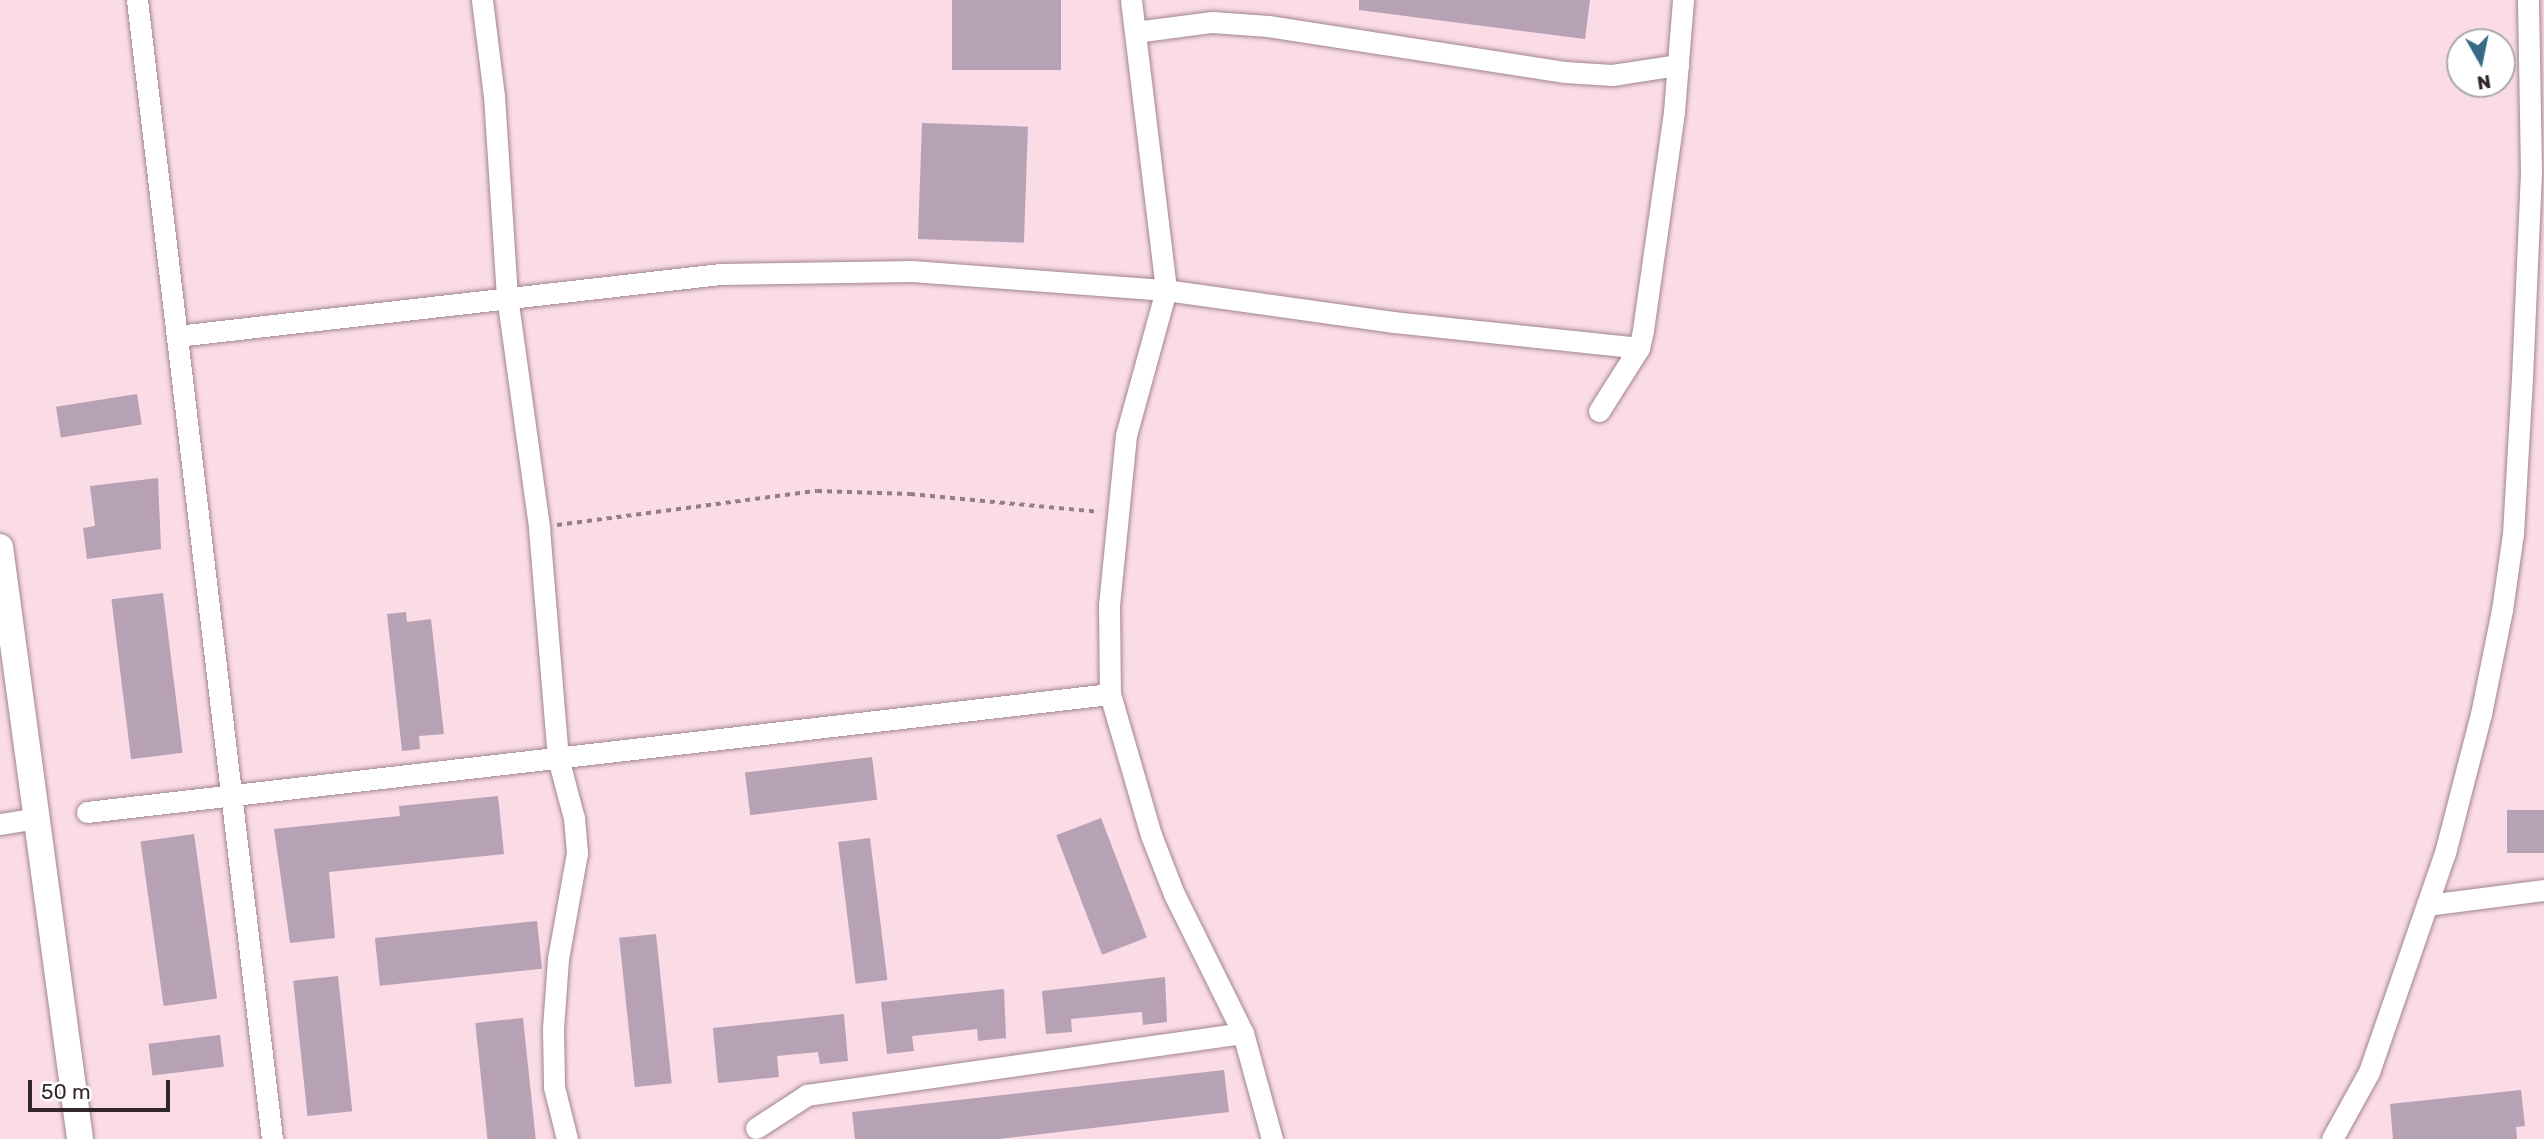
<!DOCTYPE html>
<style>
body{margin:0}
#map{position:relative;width:2544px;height:1139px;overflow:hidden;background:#fadbe6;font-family:Rubik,sans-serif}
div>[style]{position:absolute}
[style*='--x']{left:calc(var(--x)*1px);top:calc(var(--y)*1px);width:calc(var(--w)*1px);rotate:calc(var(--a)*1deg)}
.building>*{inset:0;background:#b7a1b4;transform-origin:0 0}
.path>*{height:3.5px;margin-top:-1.75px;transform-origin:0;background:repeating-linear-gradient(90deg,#937e86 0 5px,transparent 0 10px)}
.roads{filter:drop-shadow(0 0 2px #a1858f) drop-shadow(0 0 2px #a1858f)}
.minor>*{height:21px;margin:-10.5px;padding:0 10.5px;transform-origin:10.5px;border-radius:10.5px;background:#fff}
.major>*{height:26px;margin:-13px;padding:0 13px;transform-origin:13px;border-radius:13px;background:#fff}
span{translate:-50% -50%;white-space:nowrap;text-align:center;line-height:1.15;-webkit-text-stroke:5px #fff;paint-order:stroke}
.north{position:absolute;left:2446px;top:28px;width:70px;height:70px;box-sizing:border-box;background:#fff;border:2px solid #ada8aa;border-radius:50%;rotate:171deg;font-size:19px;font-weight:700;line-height:28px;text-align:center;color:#32262b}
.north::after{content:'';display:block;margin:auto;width:24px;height:32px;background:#366a87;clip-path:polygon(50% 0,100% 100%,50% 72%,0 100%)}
.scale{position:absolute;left:28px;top:1080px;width:142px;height:32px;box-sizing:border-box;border:4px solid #32262b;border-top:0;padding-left:9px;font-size:21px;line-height:24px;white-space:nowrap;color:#32262b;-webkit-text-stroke:5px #fff;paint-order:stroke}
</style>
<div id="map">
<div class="building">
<i style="left:952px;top:0;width:109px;height:70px"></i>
<i style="clip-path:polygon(1359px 0,1590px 0,1585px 39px,1359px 10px)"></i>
<i style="left:922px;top:123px;width:106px;height:116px;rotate:2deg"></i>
<i style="left:137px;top:394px;width:31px;height:82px;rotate:81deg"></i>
<i style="clip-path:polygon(158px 478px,161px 549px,87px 559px,83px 528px,95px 526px,90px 486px)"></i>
<i style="left:163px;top:593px;width:161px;height:52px;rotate:83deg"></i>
<i style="clip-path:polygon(406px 612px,407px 622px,431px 619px,444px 734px,419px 736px,420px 749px,402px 751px,387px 614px)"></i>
<i style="left:872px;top:757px;width:43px;height:128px;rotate:83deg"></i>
<i style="clip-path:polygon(498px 796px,504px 854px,329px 872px,335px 938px,290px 943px,274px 829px,400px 816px,399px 806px)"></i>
<i style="left:2544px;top:810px;width:43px;height:37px;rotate:90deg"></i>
<i style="left:1101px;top:818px;width:128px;height:48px;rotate:69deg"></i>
<i style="left:194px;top:834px;width:166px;height:54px;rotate:82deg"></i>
<i style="left:870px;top:838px;width:143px;height:32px;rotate:83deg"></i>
<i style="left:537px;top:921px;width:48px;height:163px;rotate:84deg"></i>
<i style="left:656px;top:934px;width:150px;height:37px;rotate:84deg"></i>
<i style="left:338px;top:976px;width:136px;height:45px;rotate:84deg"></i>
<i style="clip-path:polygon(1165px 977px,1167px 1022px,1143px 1025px,1142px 1012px,1071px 1019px,1072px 1032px,1046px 1034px,1042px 991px)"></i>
<i style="clip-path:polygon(1004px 989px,1006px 1038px,978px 1041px,977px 1029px,912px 1036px,914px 1051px,887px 1054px,881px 1002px)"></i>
<i style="clip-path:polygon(844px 1014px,848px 1061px,820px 1064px,818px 1052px,777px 1056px,779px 1077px,718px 1083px,713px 1028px)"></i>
<i style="left:523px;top:1018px;width:122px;height:48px;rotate:84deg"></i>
<i style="left:220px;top:1035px;width:32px;height:72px;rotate:83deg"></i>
<i style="clip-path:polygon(1224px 1070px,1229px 1112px,999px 1139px,855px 1139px,852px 1112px)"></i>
<i style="clip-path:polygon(2521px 1090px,2525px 1126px,2516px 1127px,2517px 1139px,2393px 1139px,2390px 1104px)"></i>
</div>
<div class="path">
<i style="--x:557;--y:525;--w:262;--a:-7.5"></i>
<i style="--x:817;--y:491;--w:93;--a:1.8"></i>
<i style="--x:910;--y:494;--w:190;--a:5.4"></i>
</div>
<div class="roads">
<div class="minor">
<i style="--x:137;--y:0;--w:1147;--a:83.24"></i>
<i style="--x:482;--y:0;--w:97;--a:82.9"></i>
<i style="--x:494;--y:96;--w:200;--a:86.3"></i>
<i style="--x:507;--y:296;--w:234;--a:82.1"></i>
<i style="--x:539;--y:528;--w:231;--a:85.3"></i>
<i style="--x:558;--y:758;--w:62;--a:75.1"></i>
<i style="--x:574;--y:818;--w:35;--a:85"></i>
<i style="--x:577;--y:853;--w:108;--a:100.2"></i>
<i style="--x:558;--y:959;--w:69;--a:94.1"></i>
<i style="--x:553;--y:1028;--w:59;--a:89"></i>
<i style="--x:554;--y:1087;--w:54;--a:76"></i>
<i style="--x:1131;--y:0;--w:292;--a:83.1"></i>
<i style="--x:1166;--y:290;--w:150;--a:105.4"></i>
<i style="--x:1126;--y:435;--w:171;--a:95.7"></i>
<i style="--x:1109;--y:605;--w:89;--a:89.4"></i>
<i style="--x:1110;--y:694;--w:147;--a:73.8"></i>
<i style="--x:1151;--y:835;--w:63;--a:68.7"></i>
<i style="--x:1174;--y:894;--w:155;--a:63.6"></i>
<i style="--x:1243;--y:1033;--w:110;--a:74.7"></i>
<i style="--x:1135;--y:32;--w:78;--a:-7.4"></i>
<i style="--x:1212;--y:22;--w:56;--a:4.1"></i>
<i style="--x:1268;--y:26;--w:301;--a:8.8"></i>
<i style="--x:1565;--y:72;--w:47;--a:3.7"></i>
<i style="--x:1612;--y:75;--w:67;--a:-8.6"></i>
<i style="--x:177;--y:336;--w:547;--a:-6.51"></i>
<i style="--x:720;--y:274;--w:192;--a:-0.9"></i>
<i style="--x:912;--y:271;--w:255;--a:4.3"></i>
<i style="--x:1166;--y:290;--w:229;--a:8"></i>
<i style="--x:1393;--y:322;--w:247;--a:6"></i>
<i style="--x:1599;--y:411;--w:75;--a:-57.6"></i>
<i style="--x:1639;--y:348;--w:18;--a:-77"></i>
<i style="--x:1643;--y:330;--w:220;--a:-81.9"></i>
<i style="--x:1674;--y:112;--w:112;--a:-85.4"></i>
<i style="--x:87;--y:812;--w:1030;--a:-6.58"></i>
<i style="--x:0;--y:824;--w:37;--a:-9"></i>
<i style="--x:2427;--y:905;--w:118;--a:-7.3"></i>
<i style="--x:756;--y:1128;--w:61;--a:-32.9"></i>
<i style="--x:807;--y:1095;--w:440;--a:-8.1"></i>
<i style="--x:2332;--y:1139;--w:77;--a:-61.1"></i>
<i style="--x:2369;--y:1072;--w:232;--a:-70.9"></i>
<i style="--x:2445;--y:853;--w:144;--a:-75.5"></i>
<i style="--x:2481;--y:714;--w:106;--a:-78.6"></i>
<i style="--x:2502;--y:610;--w:77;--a:-81.8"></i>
<i style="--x:2513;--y:534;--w:156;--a:-86.7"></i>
<i style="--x:2522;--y:378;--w:206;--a:-87.5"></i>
<i style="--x:2531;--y:172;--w:172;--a:-91"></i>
</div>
<div class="major">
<i style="--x:0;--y:547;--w:597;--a:82.3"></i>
</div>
</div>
<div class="north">N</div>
<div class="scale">50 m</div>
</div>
